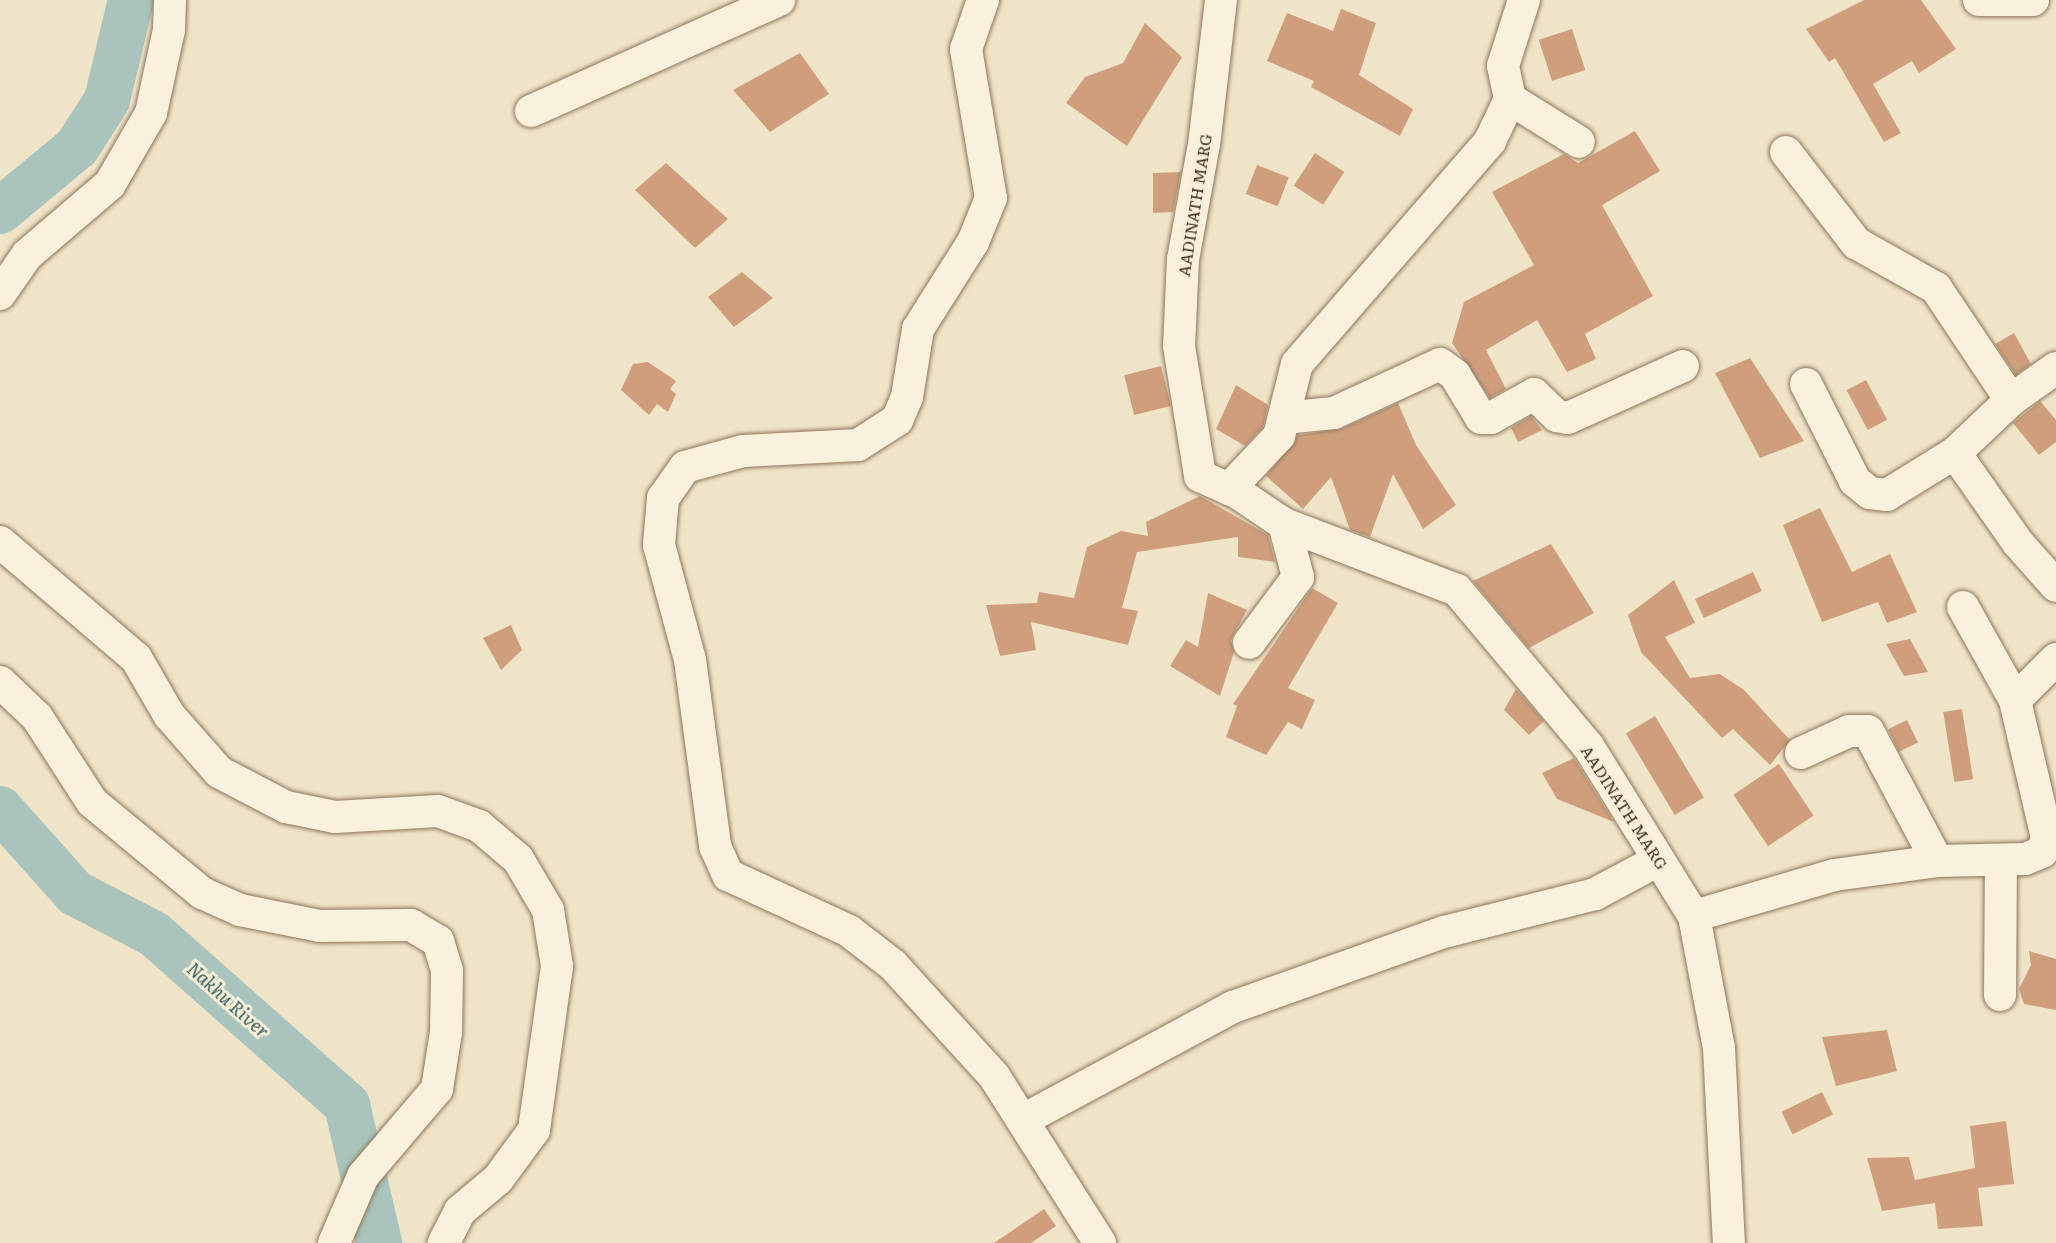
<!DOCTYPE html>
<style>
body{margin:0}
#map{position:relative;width:2056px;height:1243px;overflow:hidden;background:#f0e4c8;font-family:Literata,serif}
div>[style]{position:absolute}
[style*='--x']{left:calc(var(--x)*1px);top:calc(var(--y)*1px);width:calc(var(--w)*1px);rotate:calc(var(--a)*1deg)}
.river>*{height:46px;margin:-23px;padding:0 23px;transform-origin:23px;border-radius:23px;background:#a9c4bc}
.building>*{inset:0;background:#cf9f7d;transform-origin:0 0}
.roads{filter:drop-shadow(0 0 2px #8d765c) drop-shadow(0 0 2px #8d765c)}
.minor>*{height:32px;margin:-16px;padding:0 16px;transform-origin:16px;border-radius:16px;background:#faf1dc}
span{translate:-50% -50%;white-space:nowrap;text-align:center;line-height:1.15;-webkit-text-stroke:6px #f7eed8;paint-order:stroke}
.street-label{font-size:16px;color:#3d2e20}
.water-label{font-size:18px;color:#2f5d5a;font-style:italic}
</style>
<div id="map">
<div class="river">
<i style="--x:0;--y:211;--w:100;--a:-39.7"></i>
<i style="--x:77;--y:147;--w:56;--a:-57.4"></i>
<i style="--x:107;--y:100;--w:103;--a:-76.5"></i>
<i style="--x:0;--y:809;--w:113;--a:48.2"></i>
<i style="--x:75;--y:893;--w:89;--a:27.4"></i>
<i style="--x:154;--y:934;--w:258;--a:41.5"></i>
<i style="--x:347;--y:1105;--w:142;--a:76.9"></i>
</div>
<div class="building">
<i style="clip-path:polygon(1864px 0,1921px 0,1956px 49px,1919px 73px,1912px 61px,1873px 84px,1901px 133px,1884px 142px,1835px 58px,1829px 62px,1806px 29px)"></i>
<i style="clip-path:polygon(1341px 9px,1376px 23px,1359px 75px,1413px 109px,1400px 136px,1311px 87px,1314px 81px,1267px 61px,1287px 13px,1333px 31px)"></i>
<i style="clip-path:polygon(1145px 23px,1182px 57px,1127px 146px,1066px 103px,1085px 77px,1123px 63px)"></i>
<i style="left:1572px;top:29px;width:43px;height:35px;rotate:72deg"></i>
<i style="clip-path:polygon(800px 53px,829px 94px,770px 132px,733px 90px)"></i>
<i style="clip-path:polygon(1635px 131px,1660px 171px,1602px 205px,1653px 296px,1585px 334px,1596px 359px,1567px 372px,1537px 320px,1486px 350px,1506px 389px,1490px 398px,1452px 343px,1464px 302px,1534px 265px,1492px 192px,1564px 154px,1578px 163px)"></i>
<i style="left:1315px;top:153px;width:35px;height:39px;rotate:33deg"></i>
<i style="clip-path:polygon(666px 163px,728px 219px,695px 248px,635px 190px)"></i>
<i style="left:1257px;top:165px;width:34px;height:31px;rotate:21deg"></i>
<i style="clip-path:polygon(1181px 172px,1173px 212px,1153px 213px,1153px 173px)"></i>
<i style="clip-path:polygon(742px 272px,773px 298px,734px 327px,708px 297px)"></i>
<i style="clip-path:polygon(2014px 333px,2031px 364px,2016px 375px,1995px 344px)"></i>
<i style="clip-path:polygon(1750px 358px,1804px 441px,1760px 458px,1715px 373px)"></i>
<i style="clip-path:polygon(648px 362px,676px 381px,670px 389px,676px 394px,668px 412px,657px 404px,649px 415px,621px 390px,633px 364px)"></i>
<i style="left:1161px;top:366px;width:41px;height:38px;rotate:76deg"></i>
<i style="left:1866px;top:380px;width:45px;height:22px;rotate:62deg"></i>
<i style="clip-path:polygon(1236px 385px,1268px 405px,1263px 427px,1245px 446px,1216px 429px)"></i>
<i style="clip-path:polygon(2040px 401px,2056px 420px,2056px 442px,2039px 455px,2013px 423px)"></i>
<i style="clip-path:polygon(1398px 403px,1416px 445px,1456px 505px,1423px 529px,1393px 474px,1370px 537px,1350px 530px,1331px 477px,1303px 509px,1266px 476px,1298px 435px,1341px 429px)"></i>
<i style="clip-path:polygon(1531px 416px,1542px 430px,1518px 442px,1511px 428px)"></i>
<i style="clip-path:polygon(1200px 496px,1268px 535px,1275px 562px,1238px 557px,1238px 537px,1137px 552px,1122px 608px,1138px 611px,1128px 645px,1031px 622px,1036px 650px,1000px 656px,986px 605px,1037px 603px,1039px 592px,1074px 598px,1087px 547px,1121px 531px,1148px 536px,1146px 522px)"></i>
<i style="clip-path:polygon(1820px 508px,1852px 572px,1890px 554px,1917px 612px,1887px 623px,1878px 602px,1822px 622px,1783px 525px)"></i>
<i style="clip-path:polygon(1551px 544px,1594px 613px,1529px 648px,1473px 581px)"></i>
<i style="left:1753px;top:572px;width:21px;height:64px;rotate:65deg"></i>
<i style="clip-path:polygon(1674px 580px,1695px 623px,1665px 637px,1690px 678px,1720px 674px,1744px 690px,1790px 740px,1770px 765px,1733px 729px,1722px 738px,1641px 652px,1628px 615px)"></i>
<i style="clip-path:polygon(1312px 588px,1338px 603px,1288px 688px,1315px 700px,1302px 729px,1288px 722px,1266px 755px,1226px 737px,1237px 706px,1233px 704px)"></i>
<i style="clip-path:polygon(1208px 593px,1247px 610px,1231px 640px,1234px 652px,1220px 696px,1170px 666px,1186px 640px,1198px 647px)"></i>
<i style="clip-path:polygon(511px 625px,522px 650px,501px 670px,483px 638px)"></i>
<i style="clip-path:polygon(1910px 639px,1928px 672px,1904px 676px,1886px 644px)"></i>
<i style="clip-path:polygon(1516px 689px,1544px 721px,1529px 735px,1504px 710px)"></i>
<i style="left:1962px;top:709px;width:71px;height:19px;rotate:81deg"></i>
<i style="left:1655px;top:716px;width:95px;height:34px;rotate:59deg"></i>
<i style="left:1907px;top:720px;width:25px;height:21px;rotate:64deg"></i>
<i style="clip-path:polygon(1574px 758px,1614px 822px,1557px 799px,1542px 773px)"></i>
<i style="left:1779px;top:764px;width:62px;height:55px;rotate:56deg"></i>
<i style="clip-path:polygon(2029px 951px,2056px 959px,2056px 1010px,2024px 1004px,2019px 989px,2031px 965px)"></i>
<i style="clip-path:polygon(1887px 1030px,1897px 1071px,1836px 1086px,1822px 1037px)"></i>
<i style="left:1822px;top:1092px;width:25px;height:45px;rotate:64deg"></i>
<i style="clip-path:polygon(2006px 1121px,2014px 1184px,1978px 1188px,1983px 1226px,1938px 1229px,1935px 1203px,1882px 1211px,1867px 1158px,1909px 1157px,1915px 1180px,1975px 1168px,1970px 1126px)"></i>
<i style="clip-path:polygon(1044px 1209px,1056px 1226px,1031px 1243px,994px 1243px)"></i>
</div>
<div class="roads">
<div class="minor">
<i style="--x:983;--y:0;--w:52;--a:109.1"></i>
<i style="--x:966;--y:49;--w:151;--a:80.5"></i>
<i style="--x:991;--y:198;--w:48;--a:112.2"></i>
<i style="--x:973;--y:242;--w:103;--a:122.3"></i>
<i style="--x:918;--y:329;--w:69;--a:99.2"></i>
<i style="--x:907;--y:397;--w:25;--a:113"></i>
<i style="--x:897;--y:420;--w:46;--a:147.3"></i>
<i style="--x:858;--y:445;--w:115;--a:177"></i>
<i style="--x:743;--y:451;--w:60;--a:164.6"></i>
<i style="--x:685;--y:467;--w:38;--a:125"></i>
<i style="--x:663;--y:498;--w:47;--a:94.9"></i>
<i style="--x:659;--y:545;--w:119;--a:74.9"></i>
<i style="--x:690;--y:660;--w:188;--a:82.3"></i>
<i style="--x:715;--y:846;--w:32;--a:66"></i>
<i style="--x:728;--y:875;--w:133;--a:24.8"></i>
<i style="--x:849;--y:931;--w:56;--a:37.7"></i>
<i style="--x:893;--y:965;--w:150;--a:47.7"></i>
<i style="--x:994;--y:1076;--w:198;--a:57.6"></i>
<i style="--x:1221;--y:0;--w:145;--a:96.7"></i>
<i style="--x:1204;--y:144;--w:117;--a:100.3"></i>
<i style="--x:1183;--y:259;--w:87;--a:92.6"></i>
<i style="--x:1179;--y:346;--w:132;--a:80.8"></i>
<i style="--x:1200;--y:476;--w:42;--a:24.1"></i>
<i style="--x:1238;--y:493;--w:55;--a:34"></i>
<i style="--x:1284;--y:524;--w:55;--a:75.2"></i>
<i style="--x:1298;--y:577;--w:82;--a:126.6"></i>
<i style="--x:1524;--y:0;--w:69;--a:107.7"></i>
<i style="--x:1503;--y:66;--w:34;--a:78"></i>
<i style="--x:1510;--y:99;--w:81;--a:31.9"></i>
<i style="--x:1979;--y:0;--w:54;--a:0"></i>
<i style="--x:531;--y:111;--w:272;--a:-24.1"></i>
<i style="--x:1786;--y:152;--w:115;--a:52.4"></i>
<i style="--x:1856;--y:243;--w:92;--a:29.4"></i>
<i style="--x:1936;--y:288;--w:135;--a:56.2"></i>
<i style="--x:0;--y:294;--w:47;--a:-55.3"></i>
<i style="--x:27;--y:255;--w:109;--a:-40.5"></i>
<i style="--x:110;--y:184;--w:82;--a:-60"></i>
<i style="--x:151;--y:113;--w:85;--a:-77.8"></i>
<i style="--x:169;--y:30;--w:30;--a:-88"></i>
<i style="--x:1806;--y:384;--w:109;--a:63.2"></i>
<i style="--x:1855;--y:481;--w:19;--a:39"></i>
<i style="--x:1870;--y:493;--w:17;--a:7"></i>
<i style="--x:1887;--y:495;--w:80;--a:-31.7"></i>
<i style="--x:1955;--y:453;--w:77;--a:-43.4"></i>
<i style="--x:2011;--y:400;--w:55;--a:-35.4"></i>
<i style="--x:1284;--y:418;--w:50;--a:-5.7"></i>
<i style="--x:1334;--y:413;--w:117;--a:-24.8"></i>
<i style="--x:1440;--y:364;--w:19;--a:36"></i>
<i style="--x:1455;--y:375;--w:50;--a:58.8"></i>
<i style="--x:1481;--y:418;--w:10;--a:0"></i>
<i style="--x:1491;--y:418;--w:49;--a:-29.2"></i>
<i style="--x:1534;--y:394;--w:32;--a:44"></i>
<i style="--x:1557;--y:416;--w:11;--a:10"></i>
<i style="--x:1568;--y:418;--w:126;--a:-24.3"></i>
<i style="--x:1955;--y:453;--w:110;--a:55"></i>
<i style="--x:2018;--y:543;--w:57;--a:48.5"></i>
<i style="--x:1229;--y:489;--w:73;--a:-46.7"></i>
<i style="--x:1279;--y:436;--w:74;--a:-76"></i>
<i style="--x:1297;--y:364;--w:295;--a:-49.1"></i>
<i style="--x:1490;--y:141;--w:47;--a:-64.5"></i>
<i style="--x:1284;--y:524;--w:185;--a:20.9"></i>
<i style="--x:1457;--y:590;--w:204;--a:50"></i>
<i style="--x:1588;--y:746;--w:200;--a:58.1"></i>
<i style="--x:1694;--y:916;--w:134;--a:79.3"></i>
<i style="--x:1719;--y:1048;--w:195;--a:87.1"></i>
<i style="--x:0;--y:542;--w:179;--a:40.5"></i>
<i style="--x:136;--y:658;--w:66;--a:59.9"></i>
<i style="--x:169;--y:715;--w:76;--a:48.7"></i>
<i style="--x:219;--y:772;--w:76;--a:27.6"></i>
<i style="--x:286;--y:807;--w:50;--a:11.5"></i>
<i style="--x:335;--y:817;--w:103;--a:-3.3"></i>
<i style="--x:438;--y:811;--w:44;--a:20.1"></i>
<i style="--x:479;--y:826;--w:51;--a:40.2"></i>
<i style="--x:518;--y:859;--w:59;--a:59.5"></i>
<i style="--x:548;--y:910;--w:57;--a:80.9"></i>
<i style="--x:557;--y:966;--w:166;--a:98"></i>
<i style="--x:534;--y:1130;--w:61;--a:126.3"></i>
<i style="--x:498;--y:1179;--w:50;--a:139.9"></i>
<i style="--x:460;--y:1211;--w:36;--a:117"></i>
<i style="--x:1963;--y:607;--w:107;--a:60.8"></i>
<i style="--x:0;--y:682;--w:51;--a:43.4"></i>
<i style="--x:37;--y:717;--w:101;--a:57.1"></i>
<i style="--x:92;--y:802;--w:143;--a:39.6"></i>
<i style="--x:202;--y:893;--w:42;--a:24.1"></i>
<i style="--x:240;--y:910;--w:82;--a:11.3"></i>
<i style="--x:320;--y:926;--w:91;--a:-0.6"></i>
<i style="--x:411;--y:925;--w:31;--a:31"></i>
<i style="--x:438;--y:941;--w:31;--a:73"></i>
<i style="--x:447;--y:971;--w:61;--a:90.9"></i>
<i style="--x:446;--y:1032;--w:58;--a:99"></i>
<i style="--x:437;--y:1089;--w:114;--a:130.4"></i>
<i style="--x:363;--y:1176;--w:73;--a:113.4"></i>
<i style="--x:1801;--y:753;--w:53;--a:-24.6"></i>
<i style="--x:1849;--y:731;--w:19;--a:0"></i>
<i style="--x:1868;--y:731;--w:147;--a:62"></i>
<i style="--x:1694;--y:916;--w:146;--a:-16.3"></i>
<i style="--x:1834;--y:875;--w:104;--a:-7.7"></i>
<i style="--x:1937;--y:861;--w:88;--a:-1.3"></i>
<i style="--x:2025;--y:859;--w:18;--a:-22"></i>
<i style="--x:2042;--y:852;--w:15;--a:-70"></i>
<i style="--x:2047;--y:838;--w:142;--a:-103.1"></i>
<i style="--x:2015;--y:700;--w:58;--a:-45"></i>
<i style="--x:2000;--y:995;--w:135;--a:-89.6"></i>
<i style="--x:1023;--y:1120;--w:238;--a:-28.3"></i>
<i style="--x:1233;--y:1007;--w:224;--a:-19.6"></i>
<i style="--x:1444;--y:932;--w:156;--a:-14.1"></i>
<i style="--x:1595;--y:894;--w:72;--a:-28"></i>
</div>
</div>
<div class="street-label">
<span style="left:1194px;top:205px;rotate:-81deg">AADINATH MARG</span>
<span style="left:1625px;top:807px;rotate:57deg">AADINATH MARG</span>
</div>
<div class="water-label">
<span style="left:228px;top:1000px;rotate:42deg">Nakhu River</span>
</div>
</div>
